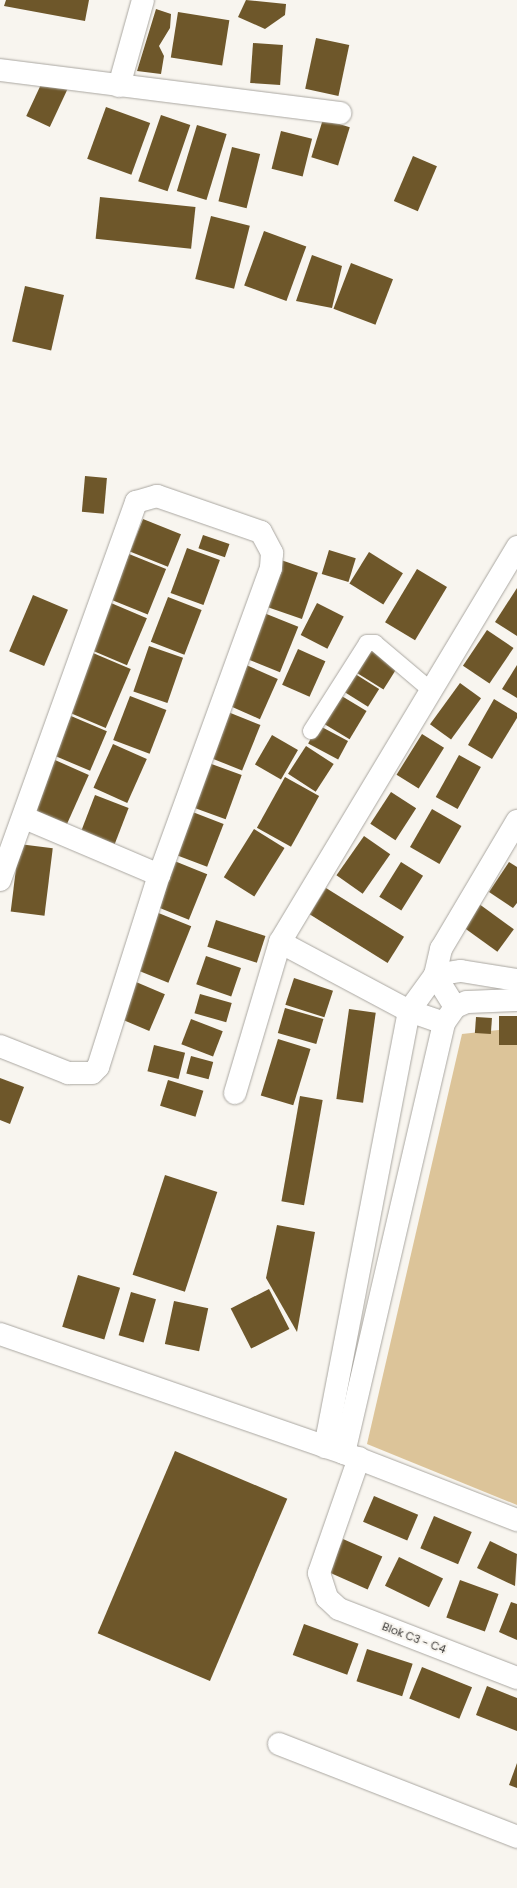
<!DOCTYPE html>
<style>
body{margin:0}
#map{position:relative;width:517px;height:1888px;overflow:hidden;background:#f8f5ef;font-family:Poppins,sans-serif}
div>[style]{position:absolute}
[style*='--x']{left:calc(var(--x)*1px);top:calc(var(--y)*1px);width:calc(var(--w)*1px);rotate:calc(var(--a)*1deg)}
.green>*{inset:0;background:#dcc499}
.building>*{inset:0;background:#6e572a;transform-origin:0 0}
.roads{filter:drop-shadow(0 0 1px #aaa7a1) drop-shadow(0 0 1px #aaa7a1)}
.lane>*{height:16px;margin:-8px;padding:0 8px;transform-origin:8px;border-radius:8px;background:#fff}
.street>*{height:22px;margin:-11px;padding:0 11px;transform-origin:11px;border-radius:11px;background:#fff}
span{translate:-50% -50%;white-space:nowrap;text-align:center;line-height:1.15;-webkit-text-stroke:4px #f8f5ef;paint-order:stroke}
.street-label{font-size:11px;color:#3a3836}
</style>
<div id="map">
<div class="green">
<i style="clip-path:polygon(517px 1028px,517px 1505px,367px 1444px,462px 1034px)"></i>
</div>
<div class="building">
<i style="clip-path:polygon(6px 0,89px 0,85px 21px,4px 6px)"></i>
<i style="clip-path:polygon(246px 0,286px 4px,285px 15px,265px 29px,238px 17px)"></i>
<i style="clip-path:polygon(156px 9px,171px 14px,170px 28px,159px 46px,164px 56px,161px 74px,137px 71px)"></i>
<i style="left:178px;top:12px;width:52px;height:46px;rotate:9deg"></i>
<i style="left:316px;top:38px;width:34px;height:52px;rotate:12deg"></i>
<i style="left:253px;top:43px;width:30px;height:40px;rotate:4deg"></i>
<i style="left:44px;top:78px;width:26px;height:42px;rotate:25deg"></i>
<i style="left:106px;top:107px;width:47px;height:55px;rotate:20deg"></i>
<i style="left:161px;top:115px;width:31px;height:70px;rotate:19deg"></i>
<i style="left:323px;top:119px;width:28px;height:40px;rotate:17deg"></i>
<i style="left:197px;top:125px;width:31px;height:69px;rotate:17deg"></i>
<i style="left:281px;top:131px;width:32px;height:39px;rotate:14deg"></i>
<i style="left:232px;top:147px;width:29px;height:56px;rotate:14deg"></i>
<i style="left:413px;top:156px;width:26px;height:49px;rotate:23deg"></i>
<i style="left:100px;top:197px;width:96px;height:42px;rotate:6deg"></i>
<i style="left:211px;top:216px;width:40px;height:65px;rotate:14deg"></i>
<i style="left:264px;top:231px;width:45px;height:58px;rotate:20deg"></i>
<i style="clip-path:polygon(312px 255px,342px 266px,332px 308px,296px 301px)"></i>
<i style="left:351px;top:263px;width:45px;height:49px;rotate:21deg"></i>
<i style="left:25px;top:286px;width:40px;height:57px;rotate:13deg"></i>
<i style="left:85px;top:476px;width:22px;height:36px;rotate:5deg"></i>
<i style="left:143px;top:519px;width:41px;height:35px;rotate:22deg"></i>
<i style="left:203px;top:535px;width:28px;height:14px;rotate:19deg"></i>
<i style="left:187px;top:548px;width:35px;height:48px;rotate:20deg"></i>
<i style="left:329px;top:550px;width:28px;height:25px;rotate:17deg"></i>
<i style="left:369px;top:552px;width:40px;height:37px;rotate:32deg"></i>
<i style="left:129px;top:554px;width:40px;height:49px;rotate:22deg"></i>
<i style="left:281px;top:560px;width:39px;height:49px;rotate:19deg"></i>
<i style="left:417px;top:569px;width:35px;height:62px;rotate:31deg"></i>
<i style="clip-path:polygon(517px 588px,517px 636px,495px 622px)"></i>
<i style="left:33px;top:595px;width:38px;height:61px;rotate:23deg"></i>
<i style="left:168px;top:597px;width:36px;height:48px;rotate:21deg"></i>
<i style="left:111px;top:603px;width:39px;height:51px;rotate:23deg"></i>
<i style="left:317px;top:603px;width:30px;height:36px;rotate:27deg"></i>
<i style="left:264px;top:613px;width:37px;height:49px;rotate:22deg"></i>
<i style="left:487px;top:630px;width:32px;height:43px;rotate:34deg"></i>
<i style="left:149px;top:646px;width:36px;height:48px;rotate:19deg"></i>
<i style="left:370px;top:647px;width:34px;height:29px;rotate:32deg"></i>
<i style="left:298px;top:649px;width:30px;height:39px;rotate:24deg"></i>
<i style="left:93px;top:653px;width:41px;height:64px;rotate:23deg"></i>
<i style="left:244px;top:664px;width:37px;height:44px;rotate:24deg"></i>
<i style="clip-path:polygon(517px 665px,517px 698px,502px 689px)"></i>
<i style="left:352px;top:672px;width:32px;height:21px;rotate:32deg"></i>
<i style="left:460px;top:683px;width:26px;height:51px;rotate:36deg"></i>
<i style="left:340px;top:695px;width:31px;height:33px;rotate:31deg"></i>
<i style="left:130px;top:696px;width:39px;height:47px;rotate:21deg"></i>
<i style="clip-path:polygon(494px 699px,517px 713px,517px 718px,492px 759px,468px 745px)"></i>
<i style="left:228px;top:712px;width:35px;height:49px;rotate:22deg"></i>
<i style="left:71px;top:716px;width:39px;height:43px;rotate:23deg"></i>
<i style="left:318px;top:725px;width:34px;height:21px;rotate:28deg"></i>
<i style="left:422px;top:734px;width:26px;height:48px;rotate:32deg"></i>
<i style="left:272px;top:735px;width:30px;height:34px;rotate:30deg"></i>
<i style="left:113px;top:744px;width:37px;height:48px;rotate:24deg"></i>
<i style="left:306px;top:746px;width:33px;height:33px;rotate:33deg"></i>
<i style="left:459px;top:755px;width:25px;height:48px;rotate:29deg"></i>
<i style="left:55px;top:760px;width:37px;height:55px;rotate:24deg"></i>
<i style="left:206px;top:762px;width:38px;height:47px;rotate:20deg"></i>
<i style="left:285px;top:777px;width:39px;height:58px;rotate:29deg"></i>
<i style="left:391px;top:792px;width:30px;height:38px;rotate:33deg"></i>
<i style="left:95px;top:795px;width:36px;height:39px;rotate:21deg"></i>
<i style="left:432px;top:809px;width:34px;height:44px;rotate:30deg"></i>
<i style="left:190px;top:811px;width:36px;height:46px;rotate:21deg"></i>
<i style="left:254px;top:829px;width:36px;height:57px;rotate:32deg"></i>
<i style="left:364px;top:836px;width:32px;height:48px;rotate:35deg"></i>
<i style="left:19px;top:844px;width:34px;height:68px;rotate:7deg"></i>
<i style="left:172px;top:860px;width:38px;height:49px;rotate:22deg"></i>
<i style="left:401px;top:862px;width:26px;height:41px;rotate:32deg"></i>
<i style="clip-path:polygon(509px 862px,517px 867px,517px 903px,513px 908px,489px 892px)"></i>
<i style="left:326px;top:888px;width:92px;height:31px;rotate:32deg"></i>
<i style="left:475px;top:901px;width:48px;height:28px;rotate:36deg"></i>
<i style="left:156px;top:912px;width:38px;height:61px;rotate:22deg"></i>
<i style="left:216px;top:920px;width:52px;height:28px;rotate:18deg"></i>
<i style="left:206px;top:956px;width:37px;height:30px;rotate:19deg"></i>
<i style="left:294px;top:978px;width:41px;height:28px;rotate:18deg"></i>
<i style="left:129px;top:979px;width:39px;height:40px;rotate:23deg"></i>
<i style="left:200px;top:994px;width:33px;height:20px;rotate:16deg"></i>
<i style="left:285px;top:1008px;width:40px;height:26px;rotate:16deg"></i>
<i style="left:349px;top:1009px;width:27px;height:91px;rotate:8deg"></i>
<i style="left:499px;top:1016px;width:18px;height:29px"></i>
<i style="left:476px;top:1017px;width:16px;height:16px;rotate:4deg"></i>
<i style="left:191px;top:1019px;width:34px;height:27px;rotate:21deg"></i>
<i style="left:278px;top:1039px;width:34px;height:59px;rotate:17deg"></i>
<i style="left:154px;top:1045px;width:32px;height:27px;rotate:14deg"></i>
<i style="left:191px;top:1056px;width:23px;height:18px;rotate:15deg"></i>
<i style="clip-path:polygon(0 1078px,24px 1087px,10px 1124px,0 1120px)"></i>
<i style="left:168px;top:1080px;width:37px;height:27px;rotate:17deg"></i>
<i style="left:300px;top:1096px;width:23px;height:107px;rotate:10deg"></i>
<i style="left:165px;top:1175px;width:55px;height:105px;rotate:18deg"></i>
<i style="clip-path:polygon(277px 1225px,315px 1232px,297px 1332px,266px 1278px)"></i>
<i style="left:78px;top:1275px;width:44px;height:54px;rotate:17deg"></i>
<i style="left:269px;top:1289px;width:45px;height:43px;rotate:63deg"></i>
<i style="left:131px;top:1292px;width:26px;height:45px;rotate:16deg"></i>
<i style="left:174px;top:1301px;width:35px;height:44px;rotate:12deg"></i>
<i style="left:175px;top:1451px;width:122px;height:198px;rotate:23deg"></i>
<i style="left:374px;top:1496px;width:48px;height:28px;rotate:23deg"></i>
<i style="left:434px;top:1516px;width:41px;height:35px;rotate:23deg"></i>
<i style="left:343px;top:1539px;width:43px;height:36px;rotate:24deg"></i>
<i style="clip-path:polygon(490px 1541px,517px 1554px,515px 1586px,477px 1568px)"></i>
<i style="left:399px;top:1557px;width:49px;height:32px;rotate:26deg"></i>
<i style="left:460px;top:1580px;width:41px;height:40px;rotate:20deg"></i>
<i style="clip-path:polygon(511px 1602px,517px 1604px,517px 1640px,499px 1632px)"></i>
<i style="left:304px;top:1624px;width:58px;height:33px;rotate:20deg"></i>
<i style="left:367px;top:1649px;width:48px;height:34px;rotate:18deg"></i>
<i style="left:422px;top:1667px;width:54px;height:34px;rotate:22deg"></i>
<i style="clip-path:polygon(487px 1686px,517px 1698px,517px 1731px,476px 1715px)"></i>
<i style="clip-path:polygon(517px 1763px,517px 1788px,509px 1785px)"></i>
</div>
<div class="roads">
<div class="lane">
<i style="--x:311;--y:731;--w:104;--a:-57.5"></i>
<i style="--x:367;--y:643;--w:8;--a:0"></i>
<i style="--x:375;--y:643;--w:76;--a:40.2"></i>
</div>
<div class="street">
<i style="--x:0;--y:70;--w:343;--a:7.2"></i>
<i style="--x:119;--y:86;--w:89;--a:-74.4"></i>
<i style="--x:25;--y:818;--w:146;--a:23"></i>
<i style="--x:0;--y:880;--w:402;--a:-70.2"></i>
<i style="--x:136;--y:502;--w:22;--a:-16"></i>
<i style="--x:157;--y:496;--w:110;--a:19.1"></i>
<i style="--x:261;--y:532;--w:24;--a:62"></i>
<i style="--x:272;--y:553;--w:15;--a:94"></i>
<i style="--x:271;--y:568;--w:327;--a:110"></i>
<i style="--x:159;--y:875;--w:201;--a:107.6"></i>
<i style="--x:98;--y:1067;--w:8;--a:135"></i>
<i style="--x:92;--y:1073;--w:24;--a:180"></i>
<i style="--x:68;--y:1073;--w:73;--a:-158.3"></i>
<i style="--x:455;--y:1007;--w:38;--a:-122"></i>
<i style="--x:435;--y:975;--w:27;--a:-77"></i>
<i style="--x:441;--y:949;--w:149;--a:-59.3"></i>
<i style="--x:444;--y:1023;--w:37;--a:-161"></i>
<i style="--x:409;--y:1011;--w:146;--a:-151.9"></i>
<i style="--x:280;--y:942;--w:461;--a:-59"></i>
<i style="--x:235;--y:1093;--w:158;--a:-73.4"></i>
<i style="--x:0;--y:1334;--w:364;--a:19.1"></i>
<i style="--x:344;--y:1453;--w:186;--a:21.2"></i>
<i style="--x:325;--y:1447;--w:444;--a:-79.1"></i>
<i style="--x:409;--y:1011;--w:44;--a:-54.2"></i>
<i style="--x:435;--y:975;--w:26;--a:-9"></i>
<i style="--x:461;--y:971;--w:57;--a:9.1"></i>
<i style="--x:344;--y:1453;--w:441;--a:-76.9"></i>
<i style="--x:444;--y:1023;--w:19;--a:-55"></i>
<i style="--x:455;--y:1007;--w:13;--a:-23"></i>
<i style="--x:467;--y:1002;--w:50;--a:-2.3"></i>
<i style="--x:359;--y:1458;--w:122;--a:109.2"></i>
<i style="--x:319;--y:1573;--w:26;--a:72"></i>
<i style="--x:327;--y:1598;--w:16;--a:43"></i>
<i style="--x:339;--y:1609;--w:191;--a:21.2"></i>
<i style="--x:279;--y:1744;--w:256;--a:21.3"></i>
</div>
</div>
<div class="street-label">
<span style="left:414px;top:1638px;rotate:21deg">Blok C3 - C4</span>
</div>
</div>
